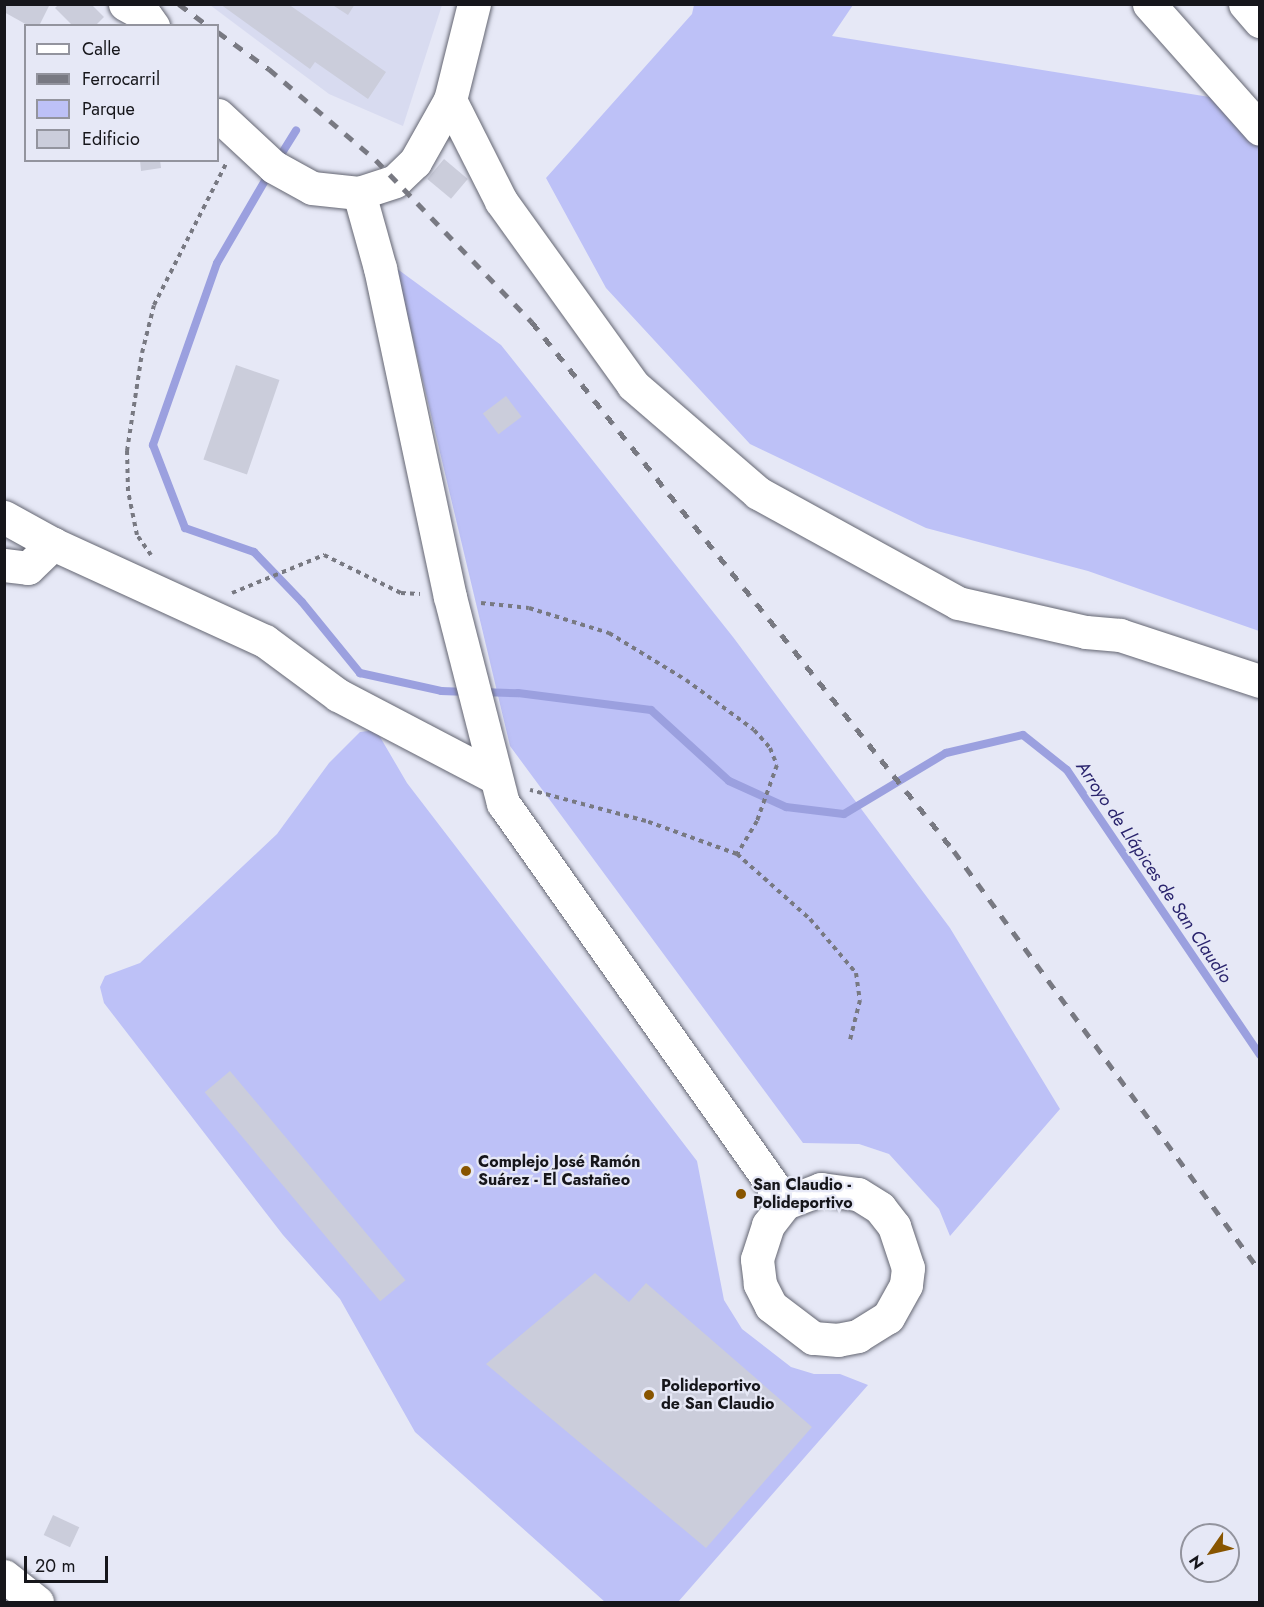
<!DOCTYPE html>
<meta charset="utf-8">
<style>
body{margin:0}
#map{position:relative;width:1264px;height:1607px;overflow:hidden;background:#e6e8f6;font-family:Jost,sans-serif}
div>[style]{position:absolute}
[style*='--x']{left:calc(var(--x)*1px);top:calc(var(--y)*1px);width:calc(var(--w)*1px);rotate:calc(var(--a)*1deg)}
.built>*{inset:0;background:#d8dbf0}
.green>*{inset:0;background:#bdc1f7}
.stream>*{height:8px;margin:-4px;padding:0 4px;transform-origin:4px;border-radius:4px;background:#9ba0df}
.building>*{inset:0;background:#cbcddb;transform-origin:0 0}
.path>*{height:4px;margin-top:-2px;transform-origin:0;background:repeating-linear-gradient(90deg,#787982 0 4.5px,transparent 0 9px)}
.roads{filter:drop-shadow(0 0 2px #646672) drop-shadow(0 0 2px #646672)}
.minor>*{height:33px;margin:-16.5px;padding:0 16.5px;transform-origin:16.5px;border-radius:16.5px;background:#fff}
.highway>*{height:33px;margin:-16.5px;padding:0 16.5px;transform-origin:16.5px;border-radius:16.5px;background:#fff}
.rail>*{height:4.5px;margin-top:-2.25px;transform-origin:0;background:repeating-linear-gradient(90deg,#787982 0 10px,transparent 0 20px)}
.dots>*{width:16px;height:16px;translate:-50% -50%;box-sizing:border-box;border:3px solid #e6e8f6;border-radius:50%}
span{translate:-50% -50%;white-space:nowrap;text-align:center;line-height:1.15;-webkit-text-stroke:4.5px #e6e8f6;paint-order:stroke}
.poi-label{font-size:16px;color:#16161b;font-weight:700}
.left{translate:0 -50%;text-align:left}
.water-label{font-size:18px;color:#2a246d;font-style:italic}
.frame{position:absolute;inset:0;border:6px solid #16161b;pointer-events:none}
.legend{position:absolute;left:24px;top:24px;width:195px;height:138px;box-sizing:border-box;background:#e6e8f6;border:2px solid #93949e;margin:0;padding:8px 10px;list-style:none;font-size:18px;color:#16161b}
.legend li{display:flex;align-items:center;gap:12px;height:30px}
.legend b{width:30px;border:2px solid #93949e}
.north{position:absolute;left:1180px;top:1523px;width:60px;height:60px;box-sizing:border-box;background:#e6e8f6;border:2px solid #93949e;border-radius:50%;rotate:236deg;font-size:16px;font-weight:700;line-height:24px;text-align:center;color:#16161b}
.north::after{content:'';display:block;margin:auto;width:21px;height:27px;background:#850;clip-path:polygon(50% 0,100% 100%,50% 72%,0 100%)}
.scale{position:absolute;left:24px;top:1556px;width:84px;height:27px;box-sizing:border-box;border:3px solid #16161b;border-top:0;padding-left:8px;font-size:18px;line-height:21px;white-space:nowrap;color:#16161b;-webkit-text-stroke:4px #e6e8f6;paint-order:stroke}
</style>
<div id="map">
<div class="built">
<i style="clip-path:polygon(210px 5px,442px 5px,403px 126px,329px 94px)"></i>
</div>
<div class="green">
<i style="clip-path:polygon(694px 5px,853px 5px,832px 36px,1259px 105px,1259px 631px,1088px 571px,926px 528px,750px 444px,606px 288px,546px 178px,692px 14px)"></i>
<i style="clip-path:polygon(396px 268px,501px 345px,733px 637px,950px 928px,1060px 1109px,950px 1236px,939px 1209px,889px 1154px,859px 1144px,803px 1143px,510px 746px)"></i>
<i style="clip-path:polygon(376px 730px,407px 783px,697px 1161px,724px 1300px,742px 1329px,791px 1367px,814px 1374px,840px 1374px,868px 1385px,678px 1602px,605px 1602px,415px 1432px,340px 1299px,283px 1235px,104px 1003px,100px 987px,105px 976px,140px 963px,277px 834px,329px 763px,360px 732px)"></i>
</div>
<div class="stream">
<i style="--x:277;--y:161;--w:36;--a:-58"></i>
<i style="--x:270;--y:172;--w:105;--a:120.2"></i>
<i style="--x:217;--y:263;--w:193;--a:109.4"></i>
<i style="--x:153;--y:445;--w:89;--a:68.9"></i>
<i style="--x:185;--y:528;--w:73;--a:19.2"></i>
<i style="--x:254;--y:552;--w:69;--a:46.2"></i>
<i style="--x:302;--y:602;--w:92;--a:50.8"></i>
<i style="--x:360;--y:673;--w:83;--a:12.5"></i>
<i style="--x:441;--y:691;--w:27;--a:2"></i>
<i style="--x:481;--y:692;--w:37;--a:2"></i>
<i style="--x:518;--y:693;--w:134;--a:7.3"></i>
<i style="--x:651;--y:710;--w:105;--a:42.3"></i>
<i style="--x:729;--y:781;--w:63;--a:24.5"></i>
<i style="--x:786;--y:807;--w:58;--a:6.9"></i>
<i style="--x:844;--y:814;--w:119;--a:-30.9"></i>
<i style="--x:946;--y:753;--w:79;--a:-13.2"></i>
<i style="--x:1023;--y:735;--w:56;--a:38.5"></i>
<i style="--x:1067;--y:770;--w:344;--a:55.9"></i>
</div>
<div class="building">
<i style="clip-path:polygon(4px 4px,50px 4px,39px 26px,29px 26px,4px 12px)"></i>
<i style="clip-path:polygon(59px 4px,91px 4px,104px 17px,95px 26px,73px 26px,55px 8px)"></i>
<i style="clip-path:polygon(220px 4px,288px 4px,386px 72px,368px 99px,315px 62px,310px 69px)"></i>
<i style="clip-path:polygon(331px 4px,355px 4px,348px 15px)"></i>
<i style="left:444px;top:159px;width:31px;height:26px;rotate:40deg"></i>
<i style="clip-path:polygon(140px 160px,160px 160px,161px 168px,141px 171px)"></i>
<i style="left:236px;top:365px;width:46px;height:100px;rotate:19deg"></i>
<i style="left:506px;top:396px;width:26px;height:29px;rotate:53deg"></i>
<i style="left:230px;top:1071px;width:273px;height:33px;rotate:50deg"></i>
<i style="clip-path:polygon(595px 1273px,629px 1302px,646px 1283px,812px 1427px,706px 1548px,486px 1364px)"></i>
<i style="left:53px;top:1515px;width:29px;height:22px;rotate:25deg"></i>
</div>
<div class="path">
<i style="--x:151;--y:555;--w:24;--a:-125"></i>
<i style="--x:137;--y:535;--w:45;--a:-101.6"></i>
<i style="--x:128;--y:491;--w:40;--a:-91.4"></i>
<i style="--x:127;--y:451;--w:99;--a:-81.3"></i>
<i style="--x:142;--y:353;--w:49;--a:-76"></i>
<i style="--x:154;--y:305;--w:161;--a:-63"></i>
<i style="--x:232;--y:593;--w:100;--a:-22.4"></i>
<i style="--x:324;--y:555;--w:86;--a:26.3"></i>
<i style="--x:401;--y:593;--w:19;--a:3"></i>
<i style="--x:481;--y:603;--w:48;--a:5.9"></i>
<i style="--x:529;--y:608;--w:84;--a:17.4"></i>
<i style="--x:609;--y:633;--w:90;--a:31.4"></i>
<i style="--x:686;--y:680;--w:84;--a:36.3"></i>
<i style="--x:754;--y:730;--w:24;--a:48"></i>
<i style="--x:770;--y:748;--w:18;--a:68"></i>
<i style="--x:777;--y:765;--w:59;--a:109.7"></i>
<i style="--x:757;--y:821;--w:39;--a:121"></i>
<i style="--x:737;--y:854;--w:97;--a:-160.1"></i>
<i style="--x:646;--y:821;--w:120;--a:-165"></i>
<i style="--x:737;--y:854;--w:98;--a:41.7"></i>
<i style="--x:810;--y:919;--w:71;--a:49.6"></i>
<i style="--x:856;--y:973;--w:27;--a:82"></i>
<i style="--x:860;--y:1000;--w:41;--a:104"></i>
</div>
<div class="roads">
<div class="minor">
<i style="--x:125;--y:4;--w:23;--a:29"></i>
<i style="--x:145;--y:15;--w:14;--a:54"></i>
<i style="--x:450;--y:100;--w:113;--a:63.2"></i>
<i style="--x:501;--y:201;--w:226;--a:54.3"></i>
<i style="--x:633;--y:385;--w:165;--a:40.8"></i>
<i style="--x:758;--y:493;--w:228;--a:28.8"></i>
<i style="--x:958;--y:603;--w:131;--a:12.8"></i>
<i style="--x:1086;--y:632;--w:34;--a:5"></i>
<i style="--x:1120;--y:635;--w:147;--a:18.2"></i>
<i style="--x:218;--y:115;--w:76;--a:42.9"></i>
<i style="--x:274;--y:167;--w:43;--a:28.9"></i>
<i style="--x:312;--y:188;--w:47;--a:6.1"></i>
<i style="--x:359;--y:193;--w:38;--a:-18"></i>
<i style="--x:395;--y:181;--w:28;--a:-44"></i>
<i style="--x:415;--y:162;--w:71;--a:-60.6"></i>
<i style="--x:450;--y:100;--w:99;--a:-76"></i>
<i style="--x:359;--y:193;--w:78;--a:74.4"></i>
<i style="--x:380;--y:268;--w:336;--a:78"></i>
<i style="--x:450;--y:597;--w:213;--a:75.6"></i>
<i style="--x:503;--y:803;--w:489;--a:54.8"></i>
<i style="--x:4;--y:517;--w:56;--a:28.9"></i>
<i style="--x:53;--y:544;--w:233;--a:24.6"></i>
<i style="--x:265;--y:641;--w:91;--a:36.5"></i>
<i style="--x:338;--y:695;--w:176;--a:27.7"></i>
<i style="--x:4;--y:565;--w:24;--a:7"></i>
<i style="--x:28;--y:568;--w:35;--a:-44"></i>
<i style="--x:821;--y:1189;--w:37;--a:8"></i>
<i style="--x:858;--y:1194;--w:26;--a:32"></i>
<i style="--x:880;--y:1208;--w:23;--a:52"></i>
<i style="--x:894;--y:1226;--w:44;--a:71.6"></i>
<i style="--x:908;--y:1268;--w:17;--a:97"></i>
<i style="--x:906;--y:1285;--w:37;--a:119"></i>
<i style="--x:888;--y:1317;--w:36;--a:148"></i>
<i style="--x:858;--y:1336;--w:20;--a:169"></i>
<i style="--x:838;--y:1340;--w:25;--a:-175"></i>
<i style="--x:813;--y:1338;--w:53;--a:-142.7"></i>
<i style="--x:771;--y:1306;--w:25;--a:-117"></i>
<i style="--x:760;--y:1284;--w:25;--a:-97"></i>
<i style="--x:757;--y:1259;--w:36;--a:-72"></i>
<i style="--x:768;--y:1225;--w:28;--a:-52"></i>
<i style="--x:785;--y:1203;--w:39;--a:-21"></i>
<i style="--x:4;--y:1576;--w:42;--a:38.2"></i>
</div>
<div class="highway">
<i style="--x:1149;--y:4;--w:167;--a:48.4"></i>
<i style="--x:1245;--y:4;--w:23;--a:49"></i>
</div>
</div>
<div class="rail">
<i style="--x:179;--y:4;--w:36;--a:37"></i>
<i style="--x:218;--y:32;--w:63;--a:36"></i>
<i style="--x:269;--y:69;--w:140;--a:40.4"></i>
<i style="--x:376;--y:160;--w:225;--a:46.1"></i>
<i style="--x:532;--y:322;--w:677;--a:51.42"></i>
<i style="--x:954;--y:851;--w:520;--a:53.92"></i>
</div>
<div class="dots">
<i style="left:466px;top:1171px;background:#850"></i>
<i style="left:741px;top:1194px;background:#850"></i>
<i style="left:649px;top:1395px;background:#850"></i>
</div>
<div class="poi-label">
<span class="left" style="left:478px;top:1171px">Complejo José Ramón<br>Suárez - El Castañeo</span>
<span class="left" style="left:753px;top:1194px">San Claudio -<br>Polideportivo</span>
<span class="left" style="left:661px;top:1395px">Polideportivo<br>de San Claudio</span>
</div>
<div class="water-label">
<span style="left:1154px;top:872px;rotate:56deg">Arroyo de Llápices de San Claudio</span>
</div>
<div class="frame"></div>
<ul class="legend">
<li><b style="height:8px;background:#fff"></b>Calle</li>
<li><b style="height:8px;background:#787982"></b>Ferrocarril</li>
<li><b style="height:16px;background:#bdc1f7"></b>Parque</li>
<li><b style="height:16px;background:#cbcddb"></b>Edificio</li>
</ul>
<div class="north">N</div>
<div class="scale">20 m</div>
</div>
